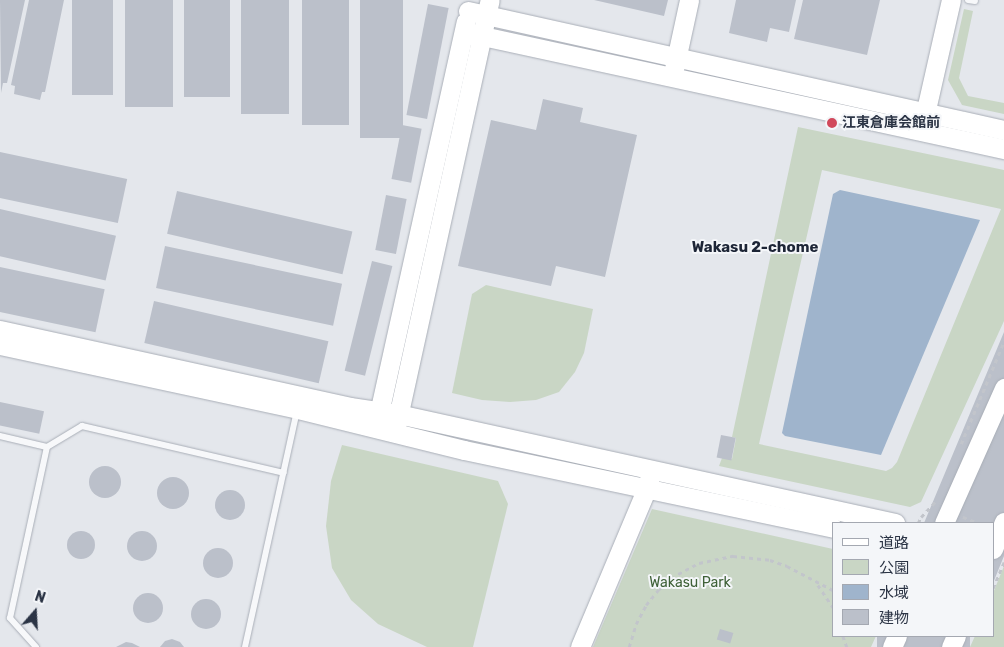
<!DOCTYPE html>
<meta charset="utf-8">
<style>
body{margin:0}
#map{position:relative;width:1004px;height:647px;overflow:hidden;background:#e4e7ec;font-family:Rubik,"Noto Sans JP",sans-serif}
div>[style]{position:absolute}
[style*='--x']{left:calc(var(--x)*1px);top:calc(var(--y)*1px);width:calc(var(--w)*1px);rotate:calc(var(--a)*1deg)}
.green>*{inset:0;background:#c9d6c5}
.water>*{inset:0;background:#9fb4cc}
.building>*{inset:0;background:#bbc0ca;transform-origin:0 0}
.round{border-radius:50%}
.path>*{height:2.5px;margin-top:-1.25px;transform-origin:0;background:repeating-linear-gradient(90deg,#c2c5cb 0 4px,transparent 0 8px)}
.roads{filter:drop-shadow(0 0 1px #a9aeb7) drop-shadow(0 0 1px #a9aeb7)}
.lane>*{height:6px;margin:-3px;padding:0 3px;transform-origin:3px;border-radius:3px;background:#f7f8fa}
.secondary>*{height:19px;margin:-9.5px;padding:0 9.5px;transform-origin:9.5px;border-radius:9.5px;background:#fff}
.dots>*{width:14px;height:14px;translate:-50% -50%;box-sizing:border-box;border:2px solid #f4f6f9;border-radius:50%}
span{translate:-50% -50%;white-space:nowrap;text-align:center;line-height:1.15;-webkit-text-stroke:4px #f4f6f9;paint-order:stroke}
.poi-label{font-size:14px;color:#2b3445;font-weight:700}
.left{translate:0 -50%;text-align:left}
.park-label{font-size:14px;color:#3f6138}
.neighbourhood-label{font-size:15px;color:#1d2536;font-weight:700}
.legend{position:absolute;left:832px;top:522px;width:162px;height:115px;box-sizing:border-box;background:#f4f6f9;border:1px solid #a4a8b1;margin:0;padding:6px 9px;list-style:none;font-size:15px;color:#2b3445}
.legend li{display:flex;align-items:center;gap:10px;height:25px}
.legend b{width:25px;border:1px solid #a4a8b1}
.north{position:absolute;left:10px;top:587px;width:50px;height:50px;-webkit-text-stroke:4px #f4f6f9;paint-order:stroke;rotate:19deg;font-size:14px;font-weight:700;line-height:20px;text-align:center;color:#2b3445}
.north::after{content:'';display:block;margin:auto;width:18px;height:22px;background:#2b3445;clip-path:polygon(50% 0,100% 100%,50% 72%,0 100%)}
</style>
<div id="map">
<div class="green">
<i style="clip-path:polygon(964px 9px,973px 11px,959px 78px,968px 96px,1004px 103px,1004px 114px,962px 105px,948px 80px)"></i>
<i style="clip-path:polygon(evenodd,798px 127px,1004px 170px,1004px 321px,921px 502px,910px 507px,719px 466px,722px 458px,732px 459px,736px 438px,732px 437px,798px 127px,822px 170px,1001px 209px,897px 462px,892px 468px,886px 471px,759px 444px,822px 170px)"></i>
<i style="clip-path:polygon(486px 285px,593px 309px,584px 353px,575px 372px,559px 392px,536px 400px,510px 402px,482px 400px,452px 393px,472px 294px)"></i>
<i style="clip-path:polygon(342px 445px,498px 481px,508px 504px,473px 647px,427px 647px,378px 624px,351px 600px,332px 568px,326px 526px,331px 481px)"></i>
<i style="clip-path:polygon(652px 509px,833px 549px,833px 636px,876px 636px,871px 647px,593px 647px)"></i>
<i style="clip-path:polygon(1004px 566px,1004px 647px,970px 647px,975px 636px,993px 636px,993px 593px)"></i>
</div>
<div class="water">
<i style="clip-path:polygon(840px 190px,980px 220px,881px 455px,785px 436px,782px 433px,833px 194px)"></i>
</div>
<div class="building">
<i style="clip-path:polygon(0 0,25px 0,7px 83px,3px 83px,1px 93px)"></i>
<i style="clip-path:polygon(29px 0,64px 0,45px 92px,42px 92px,40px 100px,14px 94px,15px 86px,11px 85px)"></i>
<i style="left:72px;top:0;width:41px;height:95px"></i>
<i style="left:125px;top:0;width:48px;height:107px"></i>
<i style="left:184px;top:0;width:46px;height:97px"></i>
<i style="left:241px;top:0;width:48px;height:114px"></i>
<i style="left:302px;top:0;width:47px;height:125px"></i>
<i style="left:360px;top:0;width:43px;height:138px"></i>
<i style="clip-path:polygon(594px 0,668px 0,664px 16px)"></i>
<i style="clip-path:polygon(736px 0,796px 0,789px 32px,770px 28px,767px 42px,729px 33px)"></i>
<i style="clip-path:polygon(803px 0,880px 0,867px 55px,794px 39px)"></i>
<i style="left:428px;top:4px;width:21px;height:113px;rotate:11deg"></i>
<i style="clip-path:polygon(543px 99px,583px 108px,580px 122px,637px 135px,605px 277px,556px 266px,551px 286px,458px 266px,491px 120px,536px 130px)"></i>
<i style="left:402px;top:125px;width:20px;height:55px;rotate:11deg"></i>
<i style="left:0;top:152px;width:130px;height:45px;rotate:12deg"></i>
<i style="left:177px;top:191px;width:180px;height:44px;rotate:13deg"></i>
<i style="left:386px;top:195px;width:21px;height:56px;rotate:11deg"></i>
<i style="left:0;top:209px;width:119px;height:46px;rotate:13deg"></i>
<i style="left:165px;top:246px;width:181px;height:43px;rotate:12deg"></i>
<i style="left:372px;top:261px;width:21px;height:113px;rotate:14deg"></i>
<i style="left:0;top:267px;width:107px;height:44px;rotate:12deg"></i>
<i style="left:154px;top:301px;width:179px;height:43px;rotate:13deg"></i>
<i style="clip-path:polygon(1004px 332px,1004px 556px,993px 583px,993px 523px,924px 523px)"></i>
<i style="left:0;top:402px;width:45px;height:23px;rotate:12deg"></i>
<i style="left:721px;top:435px;width:15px;height:23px;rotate:11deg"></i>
<i class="round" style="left:89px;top:466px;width:32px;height:32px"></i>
<i class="round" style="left:157px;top:477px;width:32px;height:32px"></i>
<i class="round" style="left:215px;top:490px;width:30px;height:30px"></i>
<i class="round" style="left:127px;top:531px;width:30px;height:30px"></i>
<i class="round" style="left:67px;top:531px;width:28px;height:28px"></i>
<i class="round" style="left:203px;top:548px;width:30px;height:30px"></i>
<i class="round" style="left:133px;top:593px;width:30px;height:30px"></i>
<i class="round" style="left:191px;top:599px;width:30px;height:30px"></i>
<i style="left:720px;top:629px;width:14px;height:11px;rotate:17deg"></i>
<i style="left:877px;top:636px;width:93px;height:12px"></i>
<i style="clip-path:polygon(172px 639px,180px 642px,184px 647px,160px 647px,165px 641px)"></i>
<i style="clip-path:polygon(126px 642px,132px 643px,140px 647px,116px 647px)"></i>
</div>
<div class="path">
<i style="--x:961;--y:444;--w:112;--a:-67.3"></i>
<i style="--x:963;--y:517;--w:16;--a:22"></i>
<i style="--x:918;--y:523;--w:7;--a:-63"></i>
<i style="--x:921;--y:517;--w:22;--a:-47"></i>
<i style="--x:818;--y:585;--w:27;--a:56"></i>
<i style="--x:993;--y:588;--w:28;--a:-67"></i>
<i style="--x:843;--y:636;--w:12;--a:70"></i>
<i style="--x:629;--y:647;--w:24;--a:-73"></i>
<i style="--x:636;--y:624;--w:21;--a:-62"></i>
<i style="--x:646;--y:605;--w:21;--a:-51"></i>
<i style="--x:659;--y:589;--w:24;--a:-38"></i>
<i style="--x:678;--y:574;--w:24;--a:-28"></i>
<i style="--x:699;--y:563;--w:35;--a:-12"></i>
<i style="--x:733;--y:556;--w:37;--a:6"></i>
<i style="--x:770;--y:560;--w:18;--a:19"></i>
<i style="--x:787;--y:566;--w:52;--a:27.6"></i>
</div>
<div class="roads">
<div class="lane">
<i style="--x:968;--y:0;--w:7;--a:8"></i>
<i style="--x:0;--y:436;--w:48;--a:13.2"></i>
<i style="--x:47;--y:447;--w:41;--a:-31"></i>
<i style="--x:82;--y:426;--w:207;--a:13.1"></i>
<i style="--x:36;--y:647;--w:39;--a:-132"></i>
<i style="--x:10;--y:618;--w:175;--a:-77.8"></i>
<i style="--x:245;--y:647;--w:243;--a:-77.6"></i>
</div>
<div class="secondary">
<i style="--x:468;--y:11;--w:549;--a:12.52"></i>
<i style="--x:464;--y:32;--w:553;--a:12.23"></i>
<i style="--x:674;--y:69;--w:71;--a:-77.7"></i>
<i style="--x:923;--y:123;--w:126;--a:-77.2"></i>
<i style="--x:0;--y:330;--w:358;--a:12.4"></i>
<i style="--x:350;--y:407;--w:49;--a:8.3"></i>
<i style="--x:398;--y:414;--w:509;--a:12.37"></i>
<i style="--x:0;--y:345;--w:305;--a:12.1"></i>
<i style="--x:298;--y:409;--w:171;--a:13.9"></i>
<i style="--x:464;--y:450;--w:377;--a:11.9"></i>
<i style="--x:377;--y:422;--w:410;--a:-77.5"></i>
<i style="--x:396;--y:426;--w:436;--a:-77.6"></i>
<i style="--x:944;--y:523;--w:148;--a:-66"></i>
<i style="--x:993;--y:549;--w:29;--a:-68"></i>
<i style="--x:580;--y:647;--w:173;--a:-67.2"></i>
<i style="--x:647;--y:488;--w:12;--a:-76"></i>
<i style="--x:892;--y:647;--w:12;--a:-66"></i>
<i style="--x:951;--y:647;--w:12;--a:-66"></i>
</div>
</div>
<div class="dots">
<i style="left:832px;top:123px;background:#d1495b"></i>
</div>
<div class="poi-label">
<span class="left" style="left:842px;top:123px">江東倉庫会館前</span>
</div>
<div class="park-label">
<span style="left:690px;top:583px">Wakasu Park</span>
</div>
<div class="neighbourhood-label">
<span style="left:755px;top:248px">Wakasu 2-chome</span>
</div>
<ul class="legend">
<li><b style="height:6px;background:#fff"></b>道路</li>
<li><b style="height:14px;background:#c9d6c5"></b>公園</li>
<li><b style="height:14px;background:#9fb4cc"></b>水域</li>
<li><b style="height:14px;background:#bbc0ca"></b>建物</li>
</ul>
<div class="north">N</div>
</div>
